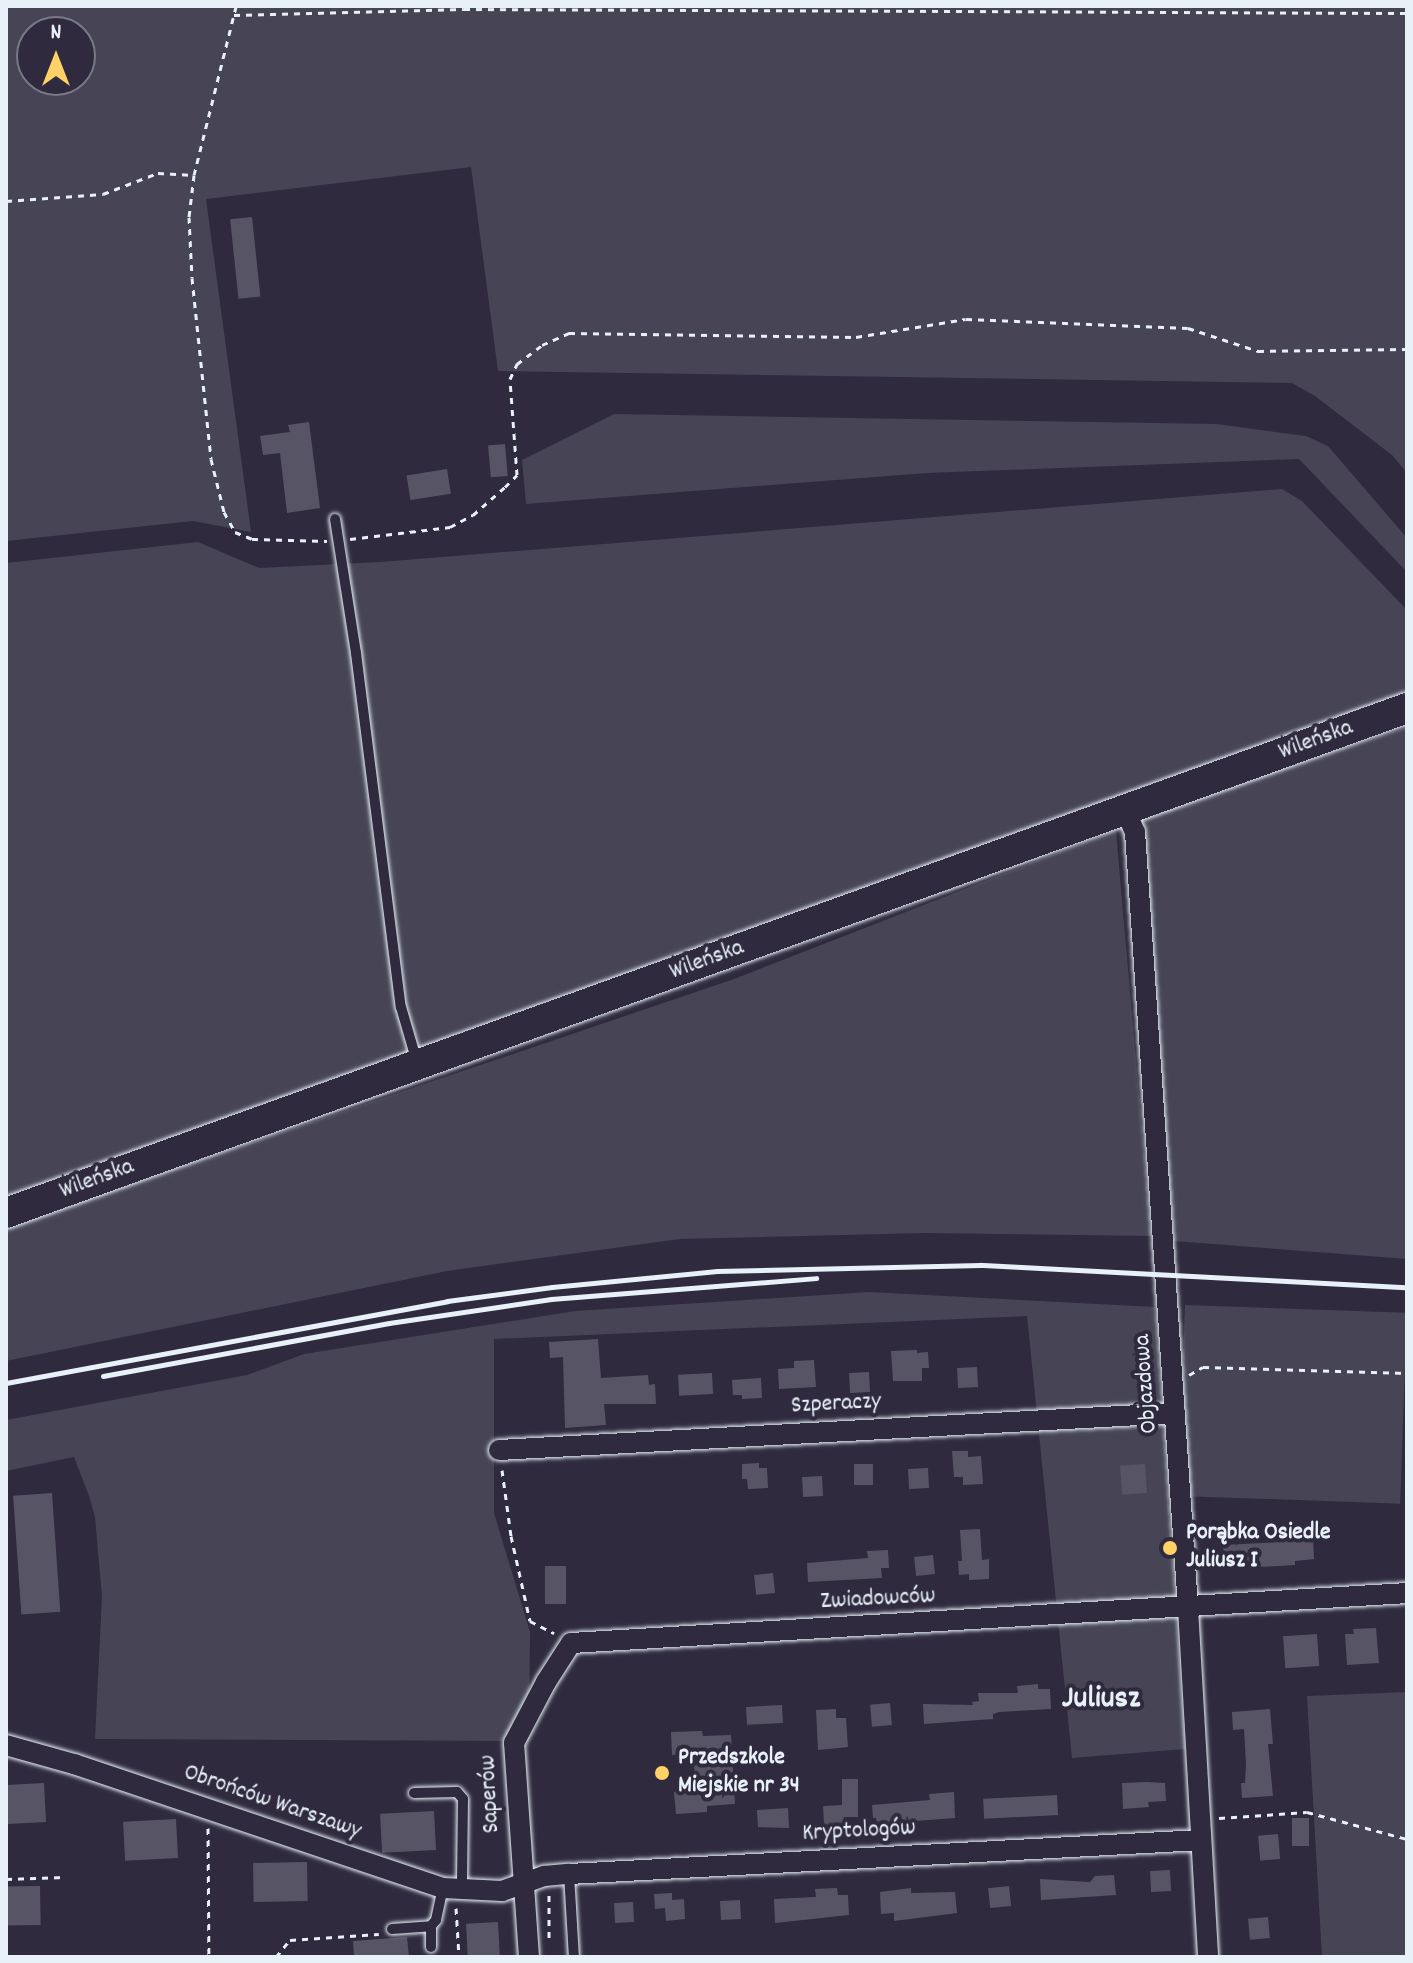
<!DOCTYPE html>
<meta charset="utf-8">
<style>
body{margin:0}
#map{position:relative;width:1413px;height:1963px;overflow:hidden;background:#2f2a3d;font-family:Dekko,sans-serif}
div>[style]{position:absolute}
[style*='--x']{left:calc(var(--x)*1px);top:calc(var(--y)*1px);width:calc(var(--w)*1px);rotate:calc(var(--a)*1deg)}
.green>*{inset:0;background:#464455;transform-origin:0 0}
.building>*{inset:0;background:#575565;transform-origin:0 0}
.path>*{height:3px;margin-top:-1.5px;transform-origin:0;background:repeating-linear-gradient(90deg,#e8f1f8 0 6px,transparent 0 12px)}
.roads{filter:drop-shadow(0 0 2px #e8f1f8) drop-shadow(0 0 2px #e8f1f8)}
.lane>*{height:10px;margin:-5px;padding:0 5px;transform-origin:5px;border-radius:5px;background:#2f2a3d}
.street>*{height:20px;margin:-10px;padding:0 10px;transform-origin:10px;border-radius:10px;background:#2f2a3d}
.secondary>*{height:30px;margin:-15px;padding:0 15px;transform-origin:15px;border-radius:15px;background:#2f2a3d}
.rail>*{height:5px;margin:-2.5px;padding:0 2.5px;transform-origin:2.5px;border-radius:2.5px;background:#e8f1f8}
.dots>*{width:22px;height:22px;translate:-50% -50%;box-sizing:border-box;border:4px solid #2f2a3d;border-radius:50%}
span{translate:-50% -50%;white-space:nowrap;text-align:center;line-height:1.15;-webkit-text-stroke:8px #2f2a3d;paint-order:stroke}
.street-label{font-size:24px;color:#e8f1f8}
.poi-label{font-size:24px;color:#e8f1f8;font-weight:700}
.left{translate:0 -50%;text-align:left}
.district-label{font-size:32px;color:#e8f1f8;font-weight:700}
.frame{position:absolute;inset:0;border:8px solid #e8f1f8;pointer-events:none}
.north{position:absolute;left:16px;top:16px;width:80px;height:80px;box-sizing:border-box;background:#2f2a3d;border:2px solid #797a88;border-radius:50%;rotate:0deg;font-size:22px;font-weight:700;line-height:32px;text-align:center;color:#e8f1f8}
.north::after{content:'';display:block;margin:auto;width:28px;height:36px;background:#ffd166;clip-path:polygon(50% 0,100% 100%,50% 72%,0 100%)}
</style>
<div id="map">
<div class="green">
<i style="clip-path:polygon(evenodd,6px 6px,1407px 6px,1407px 473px,1392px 455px,1315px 396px,1292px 383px,498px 371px,471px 167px,206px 199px,251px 532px,193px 521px,6px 541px,6px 6px,80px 32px,80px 80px,32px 80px,32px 32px,80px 32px)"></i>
<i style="clip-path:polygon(614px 414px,1216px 424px,1306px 436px,1328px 446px,1407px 538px,1407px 572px,1299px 459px,927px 473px,526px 504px,522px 460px)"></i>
<i style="clip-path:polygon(1282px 489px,1302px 501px,1407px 610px,1407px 692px,6px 1199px,6px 563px,198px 542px,259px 568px,380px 562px)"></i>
<i style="clip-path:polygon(1407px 727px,1407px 1259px,1174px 1241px,1141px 816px)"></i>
<i style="clip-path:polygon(1116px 830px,1151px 1236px,925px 1233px,680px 1239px,447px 1271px,6px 1361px,6px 1226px,734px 979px)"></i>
<i style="clip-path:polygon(869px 1292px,1155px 1307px,1185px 1749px,1072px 1758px,1027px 1316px,494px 1339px,494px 1513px,530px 1632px,529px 1741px,95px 1739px,102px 1596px,95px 1517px,89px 1496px,74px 1457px,6px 1471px,6px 1420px,247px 1375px,304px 1354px,575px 1311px)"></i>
<i style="left:1185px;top:1305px;width:222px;height:191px;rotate:2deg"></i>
<i style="clip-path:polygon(1407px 1692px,1407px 1957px,1322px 1957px,1307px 1696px)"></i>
</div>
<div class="building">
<i style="left:252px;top:217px;width:80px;height:22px;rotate:84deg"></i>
<i style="clip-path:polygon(309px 422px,320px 508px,287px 513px,280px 453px,263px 455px,260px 436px,290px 432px,288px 425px)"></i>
<i style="left:505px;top:444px;width:32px;height:17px;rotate:85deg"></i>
<i style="left:447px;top:469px;width:25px;height:41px;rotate:81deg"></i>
<i style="clip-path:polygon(598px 1339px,601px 1378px,648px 1375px,649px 1385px,655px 1384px,656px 1404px,604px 1404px,606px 1425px,565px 1428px,563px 1357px,550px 1358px,549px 1342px)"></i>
<i style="clip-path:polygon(917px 1350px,917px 1353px,928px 1352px,929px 1368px,922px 1368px,922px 1381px,893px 1381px,891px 1351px)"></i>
<i style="clip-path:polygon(814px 1360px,816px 1387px,779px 1389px,778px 1369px,794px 1368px,794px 1361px)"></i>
<i style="left:977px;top:1367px;width:20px;height:20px;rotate:87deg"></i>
<i style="left:869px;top:1372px;width:20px;height:20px;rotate:87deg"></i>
<i style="left:712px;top:1373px;width:21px;height:34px;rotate:87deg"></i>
<i style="clip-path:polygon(761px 1378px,762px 1398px,742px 1399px,742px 1395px,733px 1395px,732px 1380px)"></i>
<i style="clip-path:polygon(952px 1451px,968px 1451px,968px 1457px,981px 1456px,983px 1484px,963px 1485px,963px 1477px,954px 1477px)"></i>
<i style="clip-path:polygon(759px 1463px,759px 1468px,767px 1468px,768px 1488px,748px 1489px,747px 1479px,742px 1479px,742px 1464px)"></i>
<i style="left:854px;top:1464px;width:19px;height:21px"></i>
<i style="left:1145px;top:1464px;width:29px;height:25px;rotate:86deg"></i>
<i style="left:928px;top:1468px;width:20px;height:20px;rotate:87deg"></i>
<i style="left:822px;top:1476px;width:20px;height:20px;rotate:87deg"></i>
<i style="left:52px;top:1493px;width:119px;height:39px;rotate:86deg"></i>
<i style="clip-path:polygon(980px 1529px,982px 1560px,989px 1559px,989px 1579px,969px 1580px,969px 1574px,959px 1575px,958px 1561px,962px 1561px,960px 1530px)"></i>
<i style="clip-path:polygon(1303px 1532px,1303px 1536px,1313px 1536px,1314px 1559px,1295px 1561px,1295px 1565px,1225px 1569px,1223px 1545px,1282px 1542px,1281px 1533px)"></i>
<i style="clip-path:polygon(888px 1550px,889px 1568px,881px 1568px,882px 1578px,808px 1582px,807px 1563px,868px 1558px,867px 1551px)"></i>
<i style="left:933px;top:1555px;width:19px;height:19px;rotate:84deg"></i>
<i style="left:545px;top:1566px;width:21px;height:38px"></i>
<i style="left:773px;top:1573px;width:20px;height:19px;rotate:84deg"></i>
<i style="clip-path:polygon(1376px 1628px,1379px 1663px,1347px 1665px,1345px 1634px,1354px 1634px,1353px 1629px)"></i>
<i style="left:1317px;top:1634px;width:32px;height:34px;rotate:86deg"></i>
<i style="clip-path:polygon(1038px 1684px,1038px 1689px,1050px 1689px,1051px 1709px,999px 1712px,993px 1714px,993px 1719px,924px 1724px,923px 1704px,973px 1705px,972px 1702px,979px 1701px,978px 1693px,1018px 1693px,1017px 1686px)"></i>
<i style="left:890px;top:1703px;width:22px;height:20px;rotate:85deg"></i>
<i style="left:782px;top:1705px;width:18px;height:36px;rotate:87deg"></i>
<i style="clip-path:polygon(836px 1709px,836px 1718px,846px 1718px,848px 1747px,818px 1750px,816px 1710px)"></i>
<i style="clip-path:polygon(1270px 1709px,1273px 1744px,1268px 1744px,1273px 1796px,1242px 1798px,1241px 1783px,1245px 1783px,1246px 1764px,1244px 1729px,1233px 1730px,1232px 1712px)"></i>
<i style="clip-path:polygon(702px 1731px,703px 1736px,731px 1735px,735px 1804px,707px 1806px,707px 1812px,676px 1814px,674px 1792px,696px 1790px,693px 1754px,672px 1755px,671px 1732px)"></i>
<i style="left:842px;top:1779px;width:16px;height:38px"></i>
<i style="clip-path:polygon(1147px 1782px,1165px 1783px,1166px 1801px,1148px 1802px,1149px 1807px,1123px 1809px,1122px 1783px)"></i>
<i style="left:44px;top:1783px;width:39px;height:38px;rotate:87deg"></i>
<i style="clip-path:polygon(954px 1792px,955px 1818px,877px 1824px,876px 1818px,873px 1818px,872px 1805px,930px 1800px,929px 1794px)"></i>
<i style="left:1057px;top:1795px;width:20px;height:74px;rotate:87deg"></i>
<i style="left:843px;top:1805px;width:20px;height:20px;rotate:87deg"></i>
<i style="clip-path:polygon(788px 1808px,789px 1828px,758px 1827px,757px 1810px)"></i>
<i style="left:434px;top:1811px;width:39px;height:54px;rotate:87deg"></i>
<i style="left:1292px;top:1818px;width:17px;height:28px"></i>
<i style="left:176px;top:1819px;width:39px;height:53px;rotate:87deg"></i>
<i style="left:1278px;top:1834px;width:25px;height:20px;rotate:85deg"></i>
<i style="left:307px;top:1862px;width:39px;height:54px;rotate:89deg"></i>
<i style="left:1170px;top:1870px;width:21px;height:20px;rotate:87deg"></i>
<i style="clip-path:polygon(1114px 1875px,1116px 1895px,1041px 1900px,1040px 1879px,1090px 1882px,1095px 1876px)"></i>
<i style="left:40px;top:1886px;width:39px;height:34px;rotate:89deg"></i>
<i style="left:1009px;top:1886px;width:20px;height:21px;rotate:84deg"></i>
<i style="clip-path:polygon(837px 1888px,838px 1895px,848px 1895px,849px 1915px,775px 1923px,774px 1899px,816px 1897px,815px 1889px)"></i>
<i style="clip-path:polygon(911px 1888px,911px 1893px,955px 1892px,957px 1913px,894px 1921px,894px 1913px,881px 1914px,880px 1892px)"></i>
<i style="clip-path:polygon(672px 1893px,672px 1900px,684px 1899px,685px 1919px,666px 1921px,665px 1908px,655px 1909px,654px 1894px)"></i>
<i style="left:740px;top:1900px;width:19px;height:20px;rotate:87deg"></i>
<i style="left:633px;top:1902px;width:20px;height:19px;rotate:87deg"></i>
<i style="left:1268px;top:1917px;width:21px;height:20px;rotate:85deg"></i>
<i style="left:498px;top:1922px;width:35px;height:32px;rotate:87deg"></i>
<i style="clip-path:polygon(407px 1937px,409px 1957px,354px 1957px,353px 1941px)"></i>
</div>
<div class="path">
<i style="--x:234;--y:15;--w:230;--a:-1.5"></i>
<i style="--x:464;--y:9;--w:943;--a:0.24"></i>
<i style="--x:194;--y:175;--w:42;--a:96.8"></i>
<i style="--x:189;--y:217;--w:61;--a:87.2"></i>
<i style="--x:192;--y:278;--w:182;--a:84"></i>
<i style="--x:211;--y:459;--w:55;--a:76.2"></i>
<i style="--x:224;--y:512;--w:23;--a:61"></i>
<i style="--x:235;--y:532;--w:18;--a:22"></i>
<i style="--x:252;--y:539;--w:75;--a:1.5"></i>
<i style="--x:6;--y:201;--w:97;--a:-4.1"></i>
<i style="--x:103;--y:194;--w:59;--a:-20.9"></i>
<i style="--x:158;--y:173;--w:36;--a:3"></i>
<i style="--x:194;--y:175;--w:174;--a:-76"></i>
<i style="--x:350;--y:539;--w:101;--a:-6.8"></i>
<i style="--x:450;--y:527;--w:26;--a:-28"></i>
<i style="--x:473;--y:515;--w:43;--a:-41.2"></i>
<i style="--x:505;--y:487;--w:17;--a:-45"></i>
<i style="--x:517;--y:475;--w:96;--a:-94.2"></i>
<i style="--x:510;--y:379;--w:17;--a:-65"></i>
<i style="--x:517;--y:364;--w:31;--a:-37"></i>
<i style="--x:542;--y:345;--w:30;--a:-24"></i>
<i style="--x:569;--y:333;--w:287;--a:0.8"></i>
<i style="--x:856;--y:337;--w:111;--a:-9.3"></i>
<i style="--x:966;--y:319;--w:222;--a:2.3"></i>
<i style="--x:1188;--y:328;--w:74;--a:18.2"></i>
<i style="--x:1258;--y:351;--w:149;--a:-0.8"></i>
<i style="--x:1189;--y:1375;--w:16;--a:-30"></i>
<i style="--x:1203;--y:1367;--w:204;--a:1.7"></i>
<i style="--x:502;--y:1470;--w:67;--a:82.2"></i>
<i style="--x:511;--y:1536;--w:87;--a:77.4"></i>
<i style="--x:530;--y:1621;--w:27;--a:27"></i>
<i style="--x:1219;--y:1818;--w:88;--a:-3.9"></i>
<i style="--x:1307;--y:1812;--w:104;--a:15.1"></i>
<i style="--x:208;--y:1828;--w:129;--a:89.6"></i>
<i style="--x:6;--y:1879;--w:59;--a:-1.9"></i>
<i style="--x:456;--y:1908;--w:49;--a:86.5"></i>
<i style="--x:549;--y:1938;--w:45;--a:-90"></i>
<i style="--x:276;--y:1957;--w:22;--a:-51"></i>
<i style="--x:290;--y:1940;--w:89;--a:-3.9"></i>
</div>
<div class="roads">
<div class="lane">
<i style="--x:335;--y:519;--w:136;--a:81.1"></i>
<i style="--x:356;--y:653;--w:357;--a:82.8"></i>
<i style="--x:401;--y:1007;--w:57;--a:73.8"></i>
<i style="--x:414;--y:1793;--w:43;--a:-1.3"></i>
<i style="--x:457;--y:1792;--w:9;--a:49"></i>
<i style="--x:463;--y:1799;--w:88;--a:90.7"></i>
<i style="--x:569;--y:1874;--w:83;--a:86.6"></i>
<i style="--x:392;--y:1929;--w:39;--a:-4"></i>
<i style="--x:431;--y:1947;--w:21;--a:-90"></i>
<i style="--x:431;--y:1926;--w:8;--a:-50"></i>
<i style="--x:436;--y:1920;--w:33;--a:-78"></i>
</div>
<div class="street">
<i style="--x:1125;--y:809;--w:25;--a:67"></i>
<i style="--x:1135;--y:832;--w:778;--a:86.09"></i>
<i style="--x:1188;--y:1608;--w:350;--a:86.7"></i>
<i style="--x:499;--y:1450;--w:677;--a:-3.13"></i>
<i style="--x:6;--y:1745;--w:71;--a:15.6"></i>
<i style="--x:74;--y:1764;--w:389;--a:18.6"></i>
<i style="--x:443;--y:1888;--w:59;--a:2.9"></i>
<i style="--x:502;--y:1891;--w:45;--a:-19.7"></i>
<i style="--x:544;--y:1876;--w:25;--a:-5"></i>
<i style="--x:569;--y:1874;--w:632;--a:-3.08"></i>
<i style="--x:529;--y:1957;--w:215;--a:-94"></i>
<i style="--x:514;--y:1743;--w:69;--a:-62.3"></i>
<i style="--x:546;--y:1682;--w:46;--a:-57.3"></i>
<i style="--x:571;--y:1643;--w:837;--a:-3.42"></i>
</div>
<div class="secondary">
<i style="--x:6;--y:1213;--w:1489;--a:-19.82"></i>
</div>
</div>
<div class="rail">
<i style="--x:103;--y:1376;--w:291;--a:-10.5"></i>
<i style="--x:389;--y:1323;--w:164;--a:-8.4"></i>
<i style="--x:551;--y:1299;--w:266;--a:-4.5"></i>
<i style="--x:6;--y:1383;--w:449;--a:-10.5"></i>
<i style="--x:447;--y:1301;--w:106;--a:-7.6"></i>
<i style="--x:552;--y:1287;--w:166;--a:-5.5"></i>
<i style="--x:717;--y:1271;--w:264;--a:-1.3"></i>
<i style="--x:981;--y:1265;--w:427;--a:3"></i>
</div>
<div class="dots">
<i style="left:1170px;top:1548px;background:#ffd166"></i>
<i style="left:662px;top:1773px;background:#ffd166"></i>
</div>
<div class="street-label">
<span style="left:1316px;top:741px;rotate:-20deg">Wileńska</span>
<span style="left:707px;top:961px;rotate:-20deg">Wileńska</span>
<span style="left:97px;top:1180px;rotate:-20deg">Wileńska</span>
<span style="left:1147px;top:1384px;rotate:-94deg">Objazdowa</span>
<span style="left:836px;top:1405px;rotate:-3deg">Szperaczy</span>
<span style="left:878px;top:1600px;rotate:-3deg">Zwiadowców</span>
<span style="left:491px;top:1794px;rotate:-93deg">Saperów</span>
<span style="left:272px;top:1803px;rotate:19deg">Obrońców Warszawy</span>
<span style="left:859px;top:1832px;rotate:-3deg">Kryptologów</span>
</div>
<div class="poi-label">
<span class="left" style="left:1186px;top:1548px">Porąbka Osiedle<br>Juliusz I</span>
<span class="left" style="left:678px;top:1773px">Przedszkole<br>Miejskie nr 34</span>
</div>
<div class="district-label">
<span style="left:1101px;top:1700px">Juliusz</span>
</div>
<div class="frame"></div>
<div class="north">N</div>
</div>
